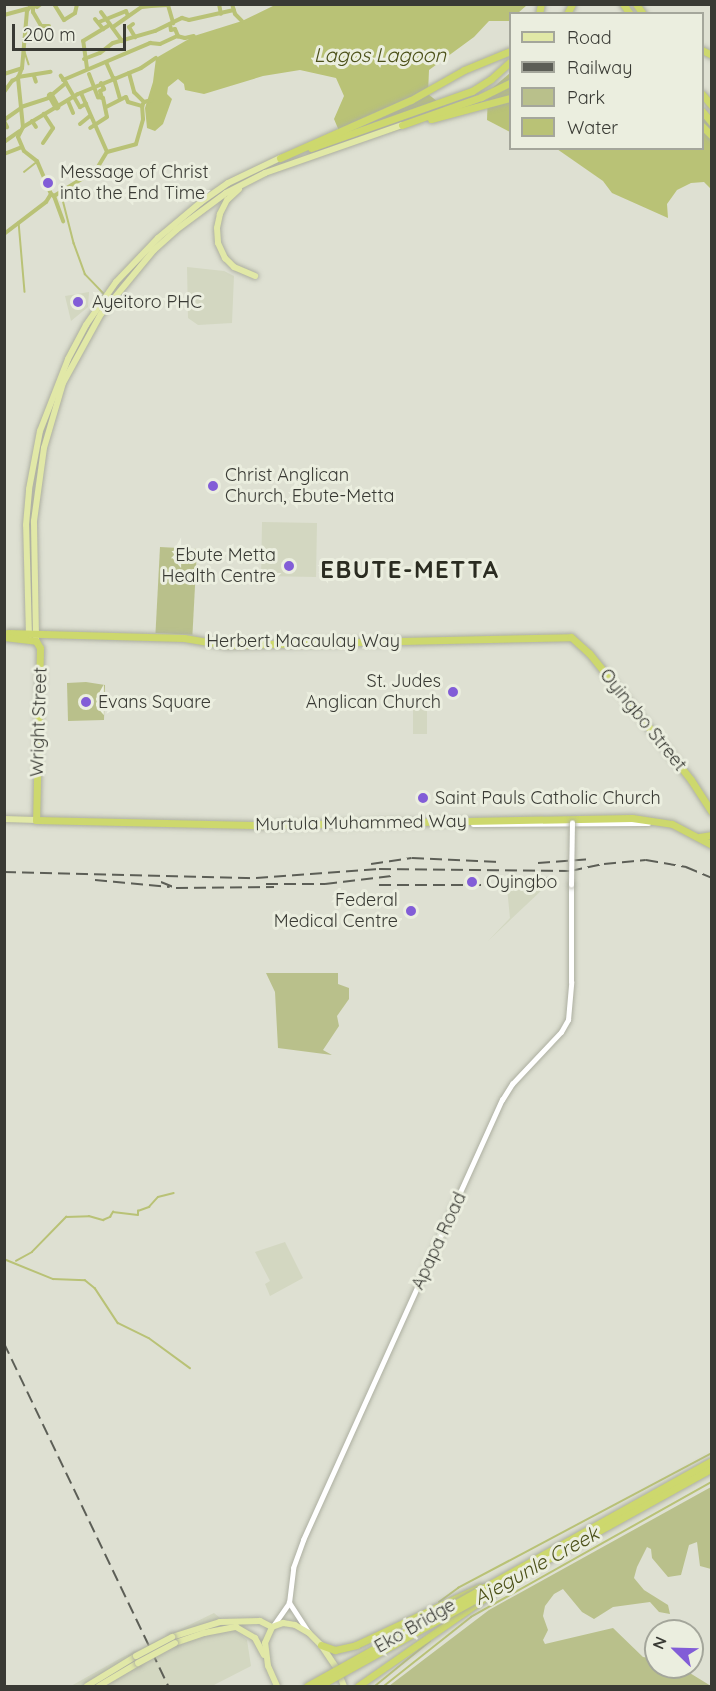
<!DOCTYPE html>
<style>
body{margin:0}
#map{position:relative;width:716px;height:1691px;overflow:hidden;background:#dee0d2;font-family:Quicksand,sans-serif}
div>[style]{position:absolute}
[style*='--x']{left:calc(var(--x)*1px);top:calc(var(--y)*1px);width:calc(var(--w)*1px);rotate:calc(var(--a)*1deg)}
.built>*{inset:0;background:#d3d7c1;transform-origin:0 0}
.green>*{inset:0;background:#b9c08b;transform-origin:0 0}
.water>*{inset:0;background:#b9c276}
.stream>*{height:1.5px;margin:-0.75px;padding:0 0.75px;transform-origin:0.75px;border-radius:0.75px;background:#b9c276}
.canal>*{height:4px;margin:-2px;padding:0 2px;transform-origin:2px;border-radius:2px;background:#b9c276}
.river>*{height:7px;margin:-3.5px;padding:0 3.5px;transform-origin:3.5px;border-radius:3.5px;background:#b9c276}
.roads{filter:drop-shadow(0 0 2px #adafa1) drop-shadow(0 0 2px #adafa1)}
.minor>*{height:4.5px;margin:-2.25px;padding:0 2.25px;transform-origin:2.25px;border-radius:2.25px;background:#fff}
.major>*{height:6px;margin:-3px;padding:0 3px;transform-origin:3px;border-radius:3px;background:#e1e8a7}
.highway>*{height:7px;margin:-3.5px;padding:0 3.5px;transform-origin:3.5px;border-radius:3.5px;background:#cdd86d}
.rail>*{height:1.5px;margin-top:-0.75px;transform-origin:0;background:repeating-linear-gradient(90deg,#5c5e56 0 12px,transparent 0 18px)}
.bridges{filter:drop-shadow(0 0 2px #adafa1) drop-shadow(0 0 2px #adafa1)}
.minor-bridge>*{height:4.5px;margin:-2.25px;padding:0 2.25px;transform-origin:2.25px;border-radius:2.25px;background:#fff}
.major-bridge>*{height:6px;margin:-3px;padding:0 3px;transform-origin:3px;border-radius:3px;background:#e1e8a7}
.highway-bridge>*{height:7px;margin:-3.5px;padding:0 3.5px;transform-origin:3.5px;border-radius:3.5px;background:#cdd86d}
.dots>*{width:16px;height:16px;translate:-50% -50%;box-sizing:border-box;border:3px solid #ebeedf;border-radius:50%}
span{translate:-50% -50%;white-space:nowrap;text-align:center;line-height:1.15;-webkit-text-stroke:6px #ebeedf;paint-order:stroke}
.poi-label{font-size:18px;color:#393a34}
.left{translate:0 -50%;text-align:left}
.right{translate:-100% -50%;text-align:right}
.street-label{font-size:18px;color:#393a34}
.water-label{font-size:20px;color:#4c5119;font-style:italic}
.district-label{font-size:24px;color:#2b2c21;font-weight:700;letter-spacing:1.5px}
.frame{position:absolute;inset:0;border:6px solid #393a34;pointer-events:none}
.legend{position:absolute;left:509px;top:12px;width:195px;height:138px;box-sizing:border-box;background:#ebeedf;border:2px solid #a4a69b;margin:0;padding:8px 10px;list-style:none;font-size:18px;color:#393a34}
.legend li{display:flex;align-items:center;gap:12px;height:30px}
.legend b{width:30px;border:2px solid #a4a69b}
.north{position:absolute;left:644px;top:1619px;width:60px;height:60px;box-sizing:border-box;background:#ebeedf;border:2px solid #a4a69b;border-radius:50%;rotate:293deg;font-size:16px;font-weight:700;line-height:24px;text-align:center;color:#393a34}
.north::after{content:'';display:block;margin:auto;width:21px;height:27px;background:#825dd7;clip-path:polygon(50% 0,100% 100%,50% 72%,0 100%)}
.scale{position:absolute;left:12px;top:24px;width:114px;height:27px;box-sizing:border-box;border:3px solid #393a34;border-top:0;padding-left:8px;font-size:18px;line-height:21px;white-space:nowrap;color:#393a34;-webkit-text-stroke:4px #ebeedf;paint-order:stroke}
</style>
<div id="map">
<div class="built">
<i style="clip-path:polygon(187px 267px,224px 271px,234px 276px,232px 323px,198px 325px,188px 318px)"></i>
<i style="clip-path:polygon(89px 292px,88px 307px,71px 321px,65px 296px)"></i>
<i style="left:317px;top:523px;width:54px;height:55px;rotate:91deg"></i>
<i style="left:413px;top:701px;width:14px;height:33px"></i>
<i style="clip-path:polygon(507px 888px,544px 888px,488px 941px,510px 918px)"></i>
<i style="clip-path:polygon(285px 1242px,303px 1278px,270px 1296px,265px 1284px,270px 1281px,255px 1252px)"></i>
<i style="clip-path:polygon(214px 1613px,247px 1640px,251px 1666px,212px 1686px,71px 1686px,119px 1659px)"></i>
</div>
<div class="green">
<i style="left:160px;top:547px;width:37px;height:86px;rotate:3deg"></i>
<i style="clip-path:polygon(86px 682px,105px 685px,104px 720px,68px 721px,67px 683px)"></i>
<i style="clip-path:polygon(266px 973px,338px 973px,338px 984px,349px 988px,349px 999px,337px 1016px,339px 1026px,323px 1050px,332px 1055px,278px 1048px,275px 992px)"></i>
<i style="clip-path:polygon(711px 1487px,711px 1569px,700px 1566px,697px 1542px,689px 1545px,681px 1575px,668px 1577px,652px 1558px,651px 1549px,647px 1547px,637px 1567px,634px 1578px,644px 1590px,668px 1605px,670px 1614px,659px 1612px,650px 1602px,613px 1607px,594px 1619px,582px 1612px,563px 1589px,554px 1594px,545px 1606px,543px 1616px,548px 1630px,543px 1640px,545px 1644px,613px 1628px,643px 1657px,656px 1659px,656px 1667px,680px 1667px,711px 1686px,389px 1686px,489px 1610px)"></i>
</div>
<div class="water">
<i style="clip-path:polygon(275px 5px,527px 5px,518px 13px,510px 14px,510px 21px,489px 21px,474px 37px,429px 70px,428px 94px,448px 110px,444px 114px,405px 128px,345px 145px,334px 119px,344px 96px,336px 78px,300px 70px,263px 76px,204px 94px,185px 90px,184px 84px,178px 79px,168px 87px,167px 94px,172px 99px,163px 124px,155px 131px,147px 128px,145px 108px,153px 82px,156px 58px,194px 36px,242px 21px)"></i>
<i style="clip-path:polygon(510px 73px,510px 132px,487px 120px,488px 92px)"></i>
<i style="clip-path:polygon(711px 114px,711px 189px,704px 182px,691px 183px,677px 190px,667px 204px,668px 218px,612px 193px,603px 181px,557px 149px,702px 148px,703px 116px)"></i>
</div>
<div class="stream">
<i style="--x:24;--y:49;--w:16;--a:72"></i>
<i style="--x:24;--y:172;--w:16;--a:-38"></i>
<i style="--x:61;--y:192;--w:53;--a:75.7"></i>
<i style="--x:74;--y:243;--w:33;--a:70"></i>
<i style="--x:85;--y:274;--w:29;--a:46"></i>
<i style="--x:19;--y:222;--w:70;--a:85.1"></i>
<i style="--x:4;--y:1259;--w:53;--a:22.2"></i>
<i style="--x:53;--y:1279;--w:32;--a:2"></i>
<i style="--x:85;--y:1280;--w:13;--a:39"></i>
<i style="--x:95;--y:1288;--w:42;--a:56.7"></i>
<i style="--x:118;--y:1323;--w:34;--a:26"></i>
<i style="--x:149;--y:1338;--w:51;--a:36.2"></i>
<i style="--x:16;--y:1261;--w:18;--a:-29"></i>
<i style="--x:32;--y:1252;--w:49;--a:-45.8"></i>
<i style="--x:66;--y:1217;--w:23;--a:-2"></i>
<i style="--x:89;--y:1216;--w:15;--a:16"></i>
<i style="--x:103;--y:1220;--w:8;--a:-23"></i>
<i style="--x:110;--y:1217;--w:6;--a:-59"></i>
<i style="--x:113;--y:1212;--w:25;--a:7"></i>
<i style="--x:138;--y:1215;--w:4;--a:-90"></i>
<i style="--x:138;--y:1211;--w:12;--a:-20"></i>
<i style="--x:149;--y:1207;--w:13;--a:-48"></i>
<i style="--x:158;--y:1197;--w:16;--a:-14"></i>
<i style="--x:439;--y:1602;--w:24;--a:-36"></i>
<i style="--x:458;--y:1588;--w:288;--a:-28"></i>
<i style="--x:375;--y:1686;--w:71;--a:-39.3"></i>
<i style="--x:384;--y:1686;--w:111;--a:-38.4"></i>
<i style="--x:471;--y:1617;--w:276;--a:-29.3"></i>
</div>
<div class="canal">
<i style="--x:32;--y:4;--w:9;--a:126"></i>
<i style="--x:27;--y:11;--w:57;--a:95"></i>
<i style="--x:22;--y:68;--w:11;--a:112"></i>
<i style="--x:18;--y:78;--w:49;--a:84.2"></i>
<i style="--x:23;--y:127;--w:11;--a:117"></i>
<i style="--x:18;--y:137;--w:15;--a:67"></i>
<i style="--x:24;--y:151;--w:16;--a:38"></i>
<i style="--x:37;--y:161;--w:36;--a:67"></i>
<i style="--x:34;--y:4;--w:4;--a:45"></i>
<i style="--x:37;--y:7;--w:5;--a:-37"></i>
<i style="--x:54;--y:4;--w:19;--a:58"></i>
<i style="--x:64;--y:20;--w:13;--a:-32"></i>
<i style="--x:75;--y:13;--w:9;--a:-77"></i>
<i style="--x:219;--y:4;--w:10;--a:79"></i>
<i style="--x:232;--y:4;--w:10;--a:73"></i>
<i style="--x:235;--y:14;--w:10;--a:45"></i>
<i style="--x:33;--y:5;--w:7;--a:90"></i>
<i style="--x:33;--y:12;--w:16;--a:60"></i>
<i style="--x:41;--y:26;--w:8;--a:0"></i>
<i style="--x:101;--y:12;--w:36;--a:54"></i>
<i style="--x:4;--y:15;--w:24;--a:-15"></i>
<i style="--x:95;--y:19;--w:13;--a:51"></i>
<i style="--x:99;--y:22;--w:29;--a:-22"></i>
<i style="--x:126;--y:11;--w:5;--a:68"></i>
<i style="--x:133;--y:24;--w:5;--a:143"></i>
<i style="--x:129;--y:27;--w:12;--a:59"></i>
<i style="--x:170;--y:24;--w:6;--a:81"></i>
<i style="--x:171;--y:30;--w:4;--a:-14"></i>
<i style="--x:175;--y:29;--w:8;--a:67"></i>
<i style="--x:113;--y:27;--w:35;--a:-35"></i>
<i style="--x:142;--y:7;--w:9;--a:-6"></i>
<i style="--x:151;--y:6;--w:17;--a:-3"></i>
<i style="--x:168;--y:5;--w:19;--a:74"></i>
<i style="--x:84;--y:59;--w:17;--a:-21"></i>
<i style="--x:100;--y:53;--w:16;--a:-38"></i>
<i style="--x:113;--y:43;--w:44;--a:-15.9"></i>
<i style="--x:155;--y:31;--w:30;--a:-26"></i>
<i style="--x:182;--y:18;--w:7;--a:16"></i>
<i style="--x:189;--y:20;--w:46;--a:-12.5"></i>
<i style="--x:106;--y:62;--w:17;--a:66"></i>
<i style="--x:87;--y:68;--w:27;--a:-98"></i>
<i style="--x:83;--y:41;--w:29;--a:-31"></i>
<i style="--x:129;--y:73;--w:20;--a:75"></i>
<i style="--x:134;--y:92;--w:14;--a:45"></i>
<i style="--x:4;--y:74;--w:19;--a:-18"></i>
<i style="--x:89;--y:74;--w:25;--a:69"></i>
<i style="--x:98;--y:97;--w:5;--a:11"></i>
<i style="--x:103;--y:98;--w:19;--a:78"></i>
<i style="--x:107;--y:117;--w:20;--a:147"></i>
<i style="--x:34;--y:76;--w:6;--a:72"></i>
<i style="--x:18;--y:77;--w:33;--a:-9"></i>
<i style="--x:114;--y:78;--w:22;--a:74"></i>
<i style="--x:63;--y:80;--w:95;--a:-23"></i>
<i style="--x:150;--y:43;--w:10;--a:6"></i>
<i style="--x:160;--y:44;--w:19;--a:-25"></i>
<i style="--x:177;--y:36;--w:8;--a:14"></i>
<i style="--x:185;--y:38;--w:9;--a:-13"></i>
<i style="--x:66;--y:83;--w:28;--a:60"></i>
<i style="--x:80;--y:107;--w:7;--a:-27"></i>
<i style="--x:101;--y:83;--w:7;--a:63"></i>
<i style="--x:104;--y:89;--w:4;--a:153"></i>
<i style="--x:100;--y:91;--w:7;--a:74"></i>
<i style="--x:4;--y:92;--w:14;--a:-54"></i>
<i style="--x:12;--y:81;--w:7;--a:-27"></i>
<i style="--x:81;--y:93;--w:64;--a:66.2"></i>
<i style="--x:68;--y:101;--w:13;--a:67"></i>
<i style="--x:21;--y:107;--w:28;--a:-18"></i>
<i style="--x:48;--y:98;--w:23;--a:-40"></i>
<i style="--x:66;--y:83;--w:9;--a:-126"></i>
<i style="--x:106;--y:107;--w:22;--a:-27"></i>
<i style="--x:126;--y:97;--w:5;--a:68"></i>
<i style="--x:128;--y:102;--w:15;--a:16"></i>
<i style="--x:4;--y:120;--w:21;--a:-35"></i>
<i style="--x:4;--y:121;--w:7;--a:63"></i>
<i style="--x:32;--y:121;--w:7;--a:56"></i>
<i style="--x:80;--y:124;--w:13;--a:-39"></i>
<i style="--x:23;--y:127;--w:64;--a:-31"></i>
<i style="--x:78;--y:94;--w:68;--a:-22.4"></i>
<i style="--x:141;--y:68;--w:18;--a:-34"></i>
<i style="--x:4;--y:142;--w:19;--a:-35"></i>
<i style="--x:43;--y:143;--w:18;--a:-56"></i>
<i style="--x:53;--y:128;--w:17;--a:-123"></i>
<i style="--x:4;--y:154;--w:19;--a:-21"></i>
<i style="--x:54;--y:196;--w:27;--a:70"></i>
<i style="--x:4;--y:234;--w:53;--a:-37.3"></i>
<i style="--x:46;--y:202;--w:9;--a:-58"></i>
<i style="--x:51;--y:194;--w:4;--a:34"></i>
<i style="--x:54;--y:196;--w:49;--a:-31.8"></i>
<i style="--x:96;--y:170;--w:21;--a:-59"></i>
<i style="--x:107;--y:152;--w:30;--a:-15"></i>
<i style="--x:136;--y:144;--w:26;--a:-74"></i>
<i style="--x:143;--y:119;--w:13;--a:-94"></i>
<i style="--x:142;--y:106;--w:4;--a:-63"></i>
<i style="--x:144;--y:102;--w:8;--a:-14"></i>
</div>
<div class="river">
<i style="--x:50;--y:95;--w:13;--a:61"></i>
</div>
<div class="roads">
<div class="minor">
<i style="--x:473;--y:824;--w:175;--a:-0.3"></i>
<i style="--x:273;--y:1626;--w:28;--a:-55"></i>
<i style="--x:308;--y:1632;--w:35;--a:-123"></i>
<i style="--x:289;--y:1603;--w:35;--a:-83"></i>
<i style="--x:293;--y:1568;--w:30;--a:-70"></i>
<i style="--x:303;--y:1540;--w:483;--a:-65.7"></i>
<i style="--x:502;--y:1100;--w:19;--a:-58"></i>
<i style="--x:512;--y:1084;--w:71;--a:-46.7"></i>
<i style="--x:561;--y:1032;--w:14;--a:-60"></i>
<i style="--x:568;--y:1020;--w:38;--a:-85"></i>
<i style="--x:571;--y:982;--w:97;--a:-90"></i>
</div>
<div class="major">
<i style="--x:239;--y:189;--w:16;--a:137"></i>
<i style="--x:227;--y:200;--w:16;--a:117"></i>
<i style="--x:220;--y:214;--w:14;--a:102"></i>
<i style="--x:217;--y:228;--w:15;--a:86"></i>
<i style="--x:218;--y:243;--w:17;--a:65"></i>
<i style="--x:225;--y:258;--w:13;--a:45"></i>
<i style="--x:234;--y:267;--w:23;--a:23"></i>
<i style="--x:29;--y:636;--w:111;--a:-91.5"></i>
<i style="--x:26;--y:525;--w:36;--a:-85"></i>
<i style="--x:29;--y:489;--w:59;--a:-79.3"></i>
<i style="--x:40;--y:431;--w:77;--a:-68.7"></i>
<i style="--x:68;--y:359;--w:38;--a:-62"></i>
<i style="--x:86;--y:325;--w:52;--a:-55.1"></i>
<i style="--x:116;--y:282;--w:61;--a:-46.3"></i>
<i style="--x:158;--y:238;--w:56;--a:-39.9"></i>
<i style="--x:201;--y:202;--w:33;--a:-35"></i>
<i style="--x:228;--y:183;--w:58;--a:-25.7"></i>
<i style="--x:36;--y:638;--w:117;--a:-91"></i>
<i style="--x:34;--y:521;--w:74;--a:-82.2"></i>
<i style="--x:44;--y:448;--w:68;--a:-73.7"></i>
<i style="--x:63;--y:383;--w:79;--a:-61.2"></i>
<i style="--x:101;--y:314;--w:83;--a:-50.4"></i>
<i style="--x:154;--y:250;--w:30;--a:-42"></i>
<i style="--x:176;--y:230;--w:62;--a:-36.5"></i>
<i style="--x:226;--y:193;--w:44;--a:-27.1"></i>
<i style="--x:265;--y:173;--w:145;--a:-19.3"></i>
<i style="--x:4;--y:819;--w:32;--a:2"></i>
<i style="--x:172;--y:1637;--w:50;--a:-17.4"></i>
<i style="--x:220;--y:1622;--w:40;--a:-1.4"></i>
<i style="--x:260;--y:1621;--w:13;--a:27"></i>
<i style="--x:175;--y:1643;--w:31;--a:-19"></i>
<i style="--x:204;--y:1633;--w:33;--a:-11"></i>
<i style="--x:236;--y:1627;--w:22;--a:30"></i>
<i style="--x:255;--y:1638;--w:19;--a:62"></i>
<i style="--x:87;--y:1686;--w:57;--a:-31.5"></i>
<i style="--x:99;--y:1686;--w:45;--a:-30.5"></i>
<i style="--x:277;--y:1686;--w:22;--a:-114"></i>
<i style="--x:268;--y:1666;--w:23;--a:-97"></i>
<i style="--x:265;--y:1643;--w:17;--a:-66"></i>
<i style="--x:272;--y:1627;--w:12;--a:-20"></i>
<i style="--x:283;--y:1623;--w:12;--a:9"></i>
<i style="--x:295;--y:1625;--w:16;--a:30"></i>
<i style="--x:309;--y:1633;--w:17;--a:45"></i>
<i style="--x:321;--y:1645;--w:29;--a:56"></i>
<i style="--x:337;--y:1669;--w:18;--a:68"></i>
</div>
<div class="highway">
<i style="--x:623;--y:4;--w:12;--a:55"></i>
<i style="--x:636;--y:4;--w:12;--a:55"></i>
<i style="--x:539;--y:14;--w:10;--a:-79"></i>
<i style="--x:567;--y:14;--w:11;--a:-63"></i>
<i style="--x:702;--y:50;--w:11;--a:27"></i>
<i style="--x:702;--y:94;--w:16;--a:50"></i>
<i style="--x:702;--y:111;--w:16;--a:50"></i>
<i style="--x:431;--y:119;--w:82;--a:-14.9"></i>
<i style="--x:402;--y:125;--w:84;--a:-19.5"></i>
<i style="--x:481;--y:97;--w:32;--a:-26"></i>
<i style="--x:702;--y:126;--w:14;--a:45"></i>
<i style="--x:311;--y:148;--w:171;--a:-19.5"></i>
<i style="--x:472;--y:91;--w:22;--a:-32"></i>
<i style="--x:491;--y:79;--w:25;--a:-42"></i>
<i style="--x:280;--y:158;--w:143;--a:-23.9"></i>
<i style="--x:411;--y:100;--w:61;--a:-29.5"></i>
<i style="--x:464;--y:70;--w:50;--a:-22.4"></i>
<i style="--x:8;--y:633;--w:176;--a:1.6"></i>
<i style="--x:184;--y:638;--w:43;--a:9.5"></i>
<i style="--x:226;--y:645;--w:345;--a:-1.3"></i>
<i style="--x:571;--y:637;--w:24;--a:42"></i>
<i style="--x:589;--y:653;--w:112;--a:51.2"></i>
<i style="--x:659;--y:740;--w:51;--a:51.3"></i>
<i style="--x:691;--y:780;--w:38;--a:57"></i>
<i style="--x:4;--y:637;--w:32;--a:7"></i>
<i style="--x:36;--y:641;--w:8;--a:60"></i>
<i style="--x:40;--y:648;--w:172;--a:91.3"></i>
<i style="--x:36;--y:820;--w:227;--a:1.3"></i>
<i style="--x:263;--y:825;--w:369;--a:-1.1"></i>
<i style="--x:632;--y:818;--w:40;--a:8.5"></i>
<i style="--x:672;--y:824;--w:45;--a:27.7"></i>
<i style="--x:699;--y:837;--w:13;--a:-9"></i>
<i style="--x:321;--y:1645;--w:15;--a:20"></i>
<i style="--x:335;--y:1650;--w:22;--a:-13"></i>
<i style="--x:356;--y:1645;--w:137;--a:-25.1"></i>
<i style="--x:358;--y:1686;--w:165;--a:-34.8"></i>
</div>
</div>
<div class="rail">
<i style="--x:538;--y:863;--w:54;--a:-4.2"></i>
<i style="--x:371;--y:864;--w:41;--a:-8.3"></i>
<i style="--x:412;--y:858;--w:87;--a:2.6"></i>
<i style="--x:4;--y:872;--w:252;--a:1.4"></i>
<i style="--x:256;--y:878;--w:123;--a:-4.2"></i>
<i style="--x:379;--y:869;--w:191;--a:0.6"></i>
<i style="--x:570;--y:871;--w:35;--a:-12"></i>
<i style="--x:604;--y:864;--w:42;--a:-5.4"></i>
<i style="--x:646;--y:860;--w:41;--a:9.9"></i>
<i style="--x:686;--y:867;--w:28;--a:23"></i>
<i style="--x:95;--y:880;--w:75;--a:5.3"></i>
<i style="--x:161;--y:882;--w:16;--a:22"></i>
<i style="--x:176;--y:888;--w:98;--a:-0.6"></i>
<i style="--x:266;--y:884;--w:59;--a:0"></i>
<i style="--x:325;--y:884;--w:67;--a:-6.8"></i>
<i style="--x:379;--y:885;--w:144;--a:0"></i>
<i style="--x:523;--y:885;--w:36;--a:-16"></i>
<i style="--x:4;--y:1343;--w:380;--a:64.4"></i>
</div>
<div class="bridges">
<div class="minor-bridge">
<i style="--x:571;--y:885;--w:62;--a:-89.1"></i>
</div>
<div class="major-bridge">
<i style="--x:136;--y:1656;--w:41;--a:-27.8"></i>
<i style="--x:138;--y:1663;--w:42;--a:-28.4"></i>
</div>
<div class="highway-bridge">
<i style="--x:307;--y:1686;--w:463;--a:-29.1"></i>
<i style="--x:319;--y:1686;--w:449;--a:-29"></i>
</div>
</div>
<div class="dots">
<i style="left:48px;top:183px;background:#825dd7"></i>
<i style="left:78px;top:302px;background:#825dd7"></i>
<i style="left:213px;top:486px;background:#825dd7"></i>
<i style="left:289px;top:566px;background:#825dd7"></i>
<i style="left:453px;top:692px;background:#825dd7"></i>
<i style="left:86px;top:702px;background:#825dd7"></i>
<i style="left:423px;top:798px;background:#825dd7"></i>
<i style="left:472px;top:882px;background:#825dd7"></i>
<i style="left:411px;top:911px;background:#825dd7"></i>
</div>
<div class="poi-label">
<span class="left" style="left:60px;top:183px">Message of Christ<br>into the End Time</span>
<span class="left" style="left:92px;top:302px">Ayeitoro PHC</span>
<span class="left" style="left:225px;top:486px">Christ Anglican<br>Church, Ebute-Metta</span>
<span class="right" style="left:276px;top:566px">Ebute Metta<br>Health Centre</span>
<span class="right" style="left:441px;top:692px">St. Judes<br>Anglican Church</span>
<span class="left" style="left:98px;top:702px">Evans Square</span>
<span class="left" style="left:435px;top:798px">Saint Pauls Catholic Church</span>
<span class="left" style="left:486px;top:882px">Oyingbo</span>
<span class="right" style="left:398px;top:911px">Federal<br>Medical Centre</span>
</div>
<div class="street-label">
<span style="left:303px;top:641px">Herbert Macaulay Way</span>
<span style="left:643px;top:720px;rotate:51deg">Oyingbo Street</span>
<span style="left:39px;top:722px;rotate:-88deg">Wright Street</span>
<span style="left:361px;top:823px;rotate:-1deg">Murtula Muhammed Way</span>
<span style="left:439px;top:1241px;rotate:-65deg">Apapa Road</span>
<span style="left:415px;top:1626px;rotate:-30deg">Eko Bridge</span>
</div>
<div class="water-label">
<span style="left:380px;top:54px">Lagos Lagoon</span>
<span style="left:536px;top:1565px;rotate:-29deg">Ajegunle Creek</span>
</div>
<div class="district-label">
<span style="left:410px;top:570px">EBUTE-METTA</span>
</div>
<div class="frame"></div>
<ul class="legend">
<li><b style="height:8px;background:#e1e8a7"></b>Road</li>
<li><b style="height:8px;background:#5c5e56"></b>Railway</li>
<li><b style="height:16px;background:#b9c08b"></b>Park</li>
<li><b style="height:16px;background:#b9c276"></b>Water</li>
</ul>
<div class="north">N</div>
<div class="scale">200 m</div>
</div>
